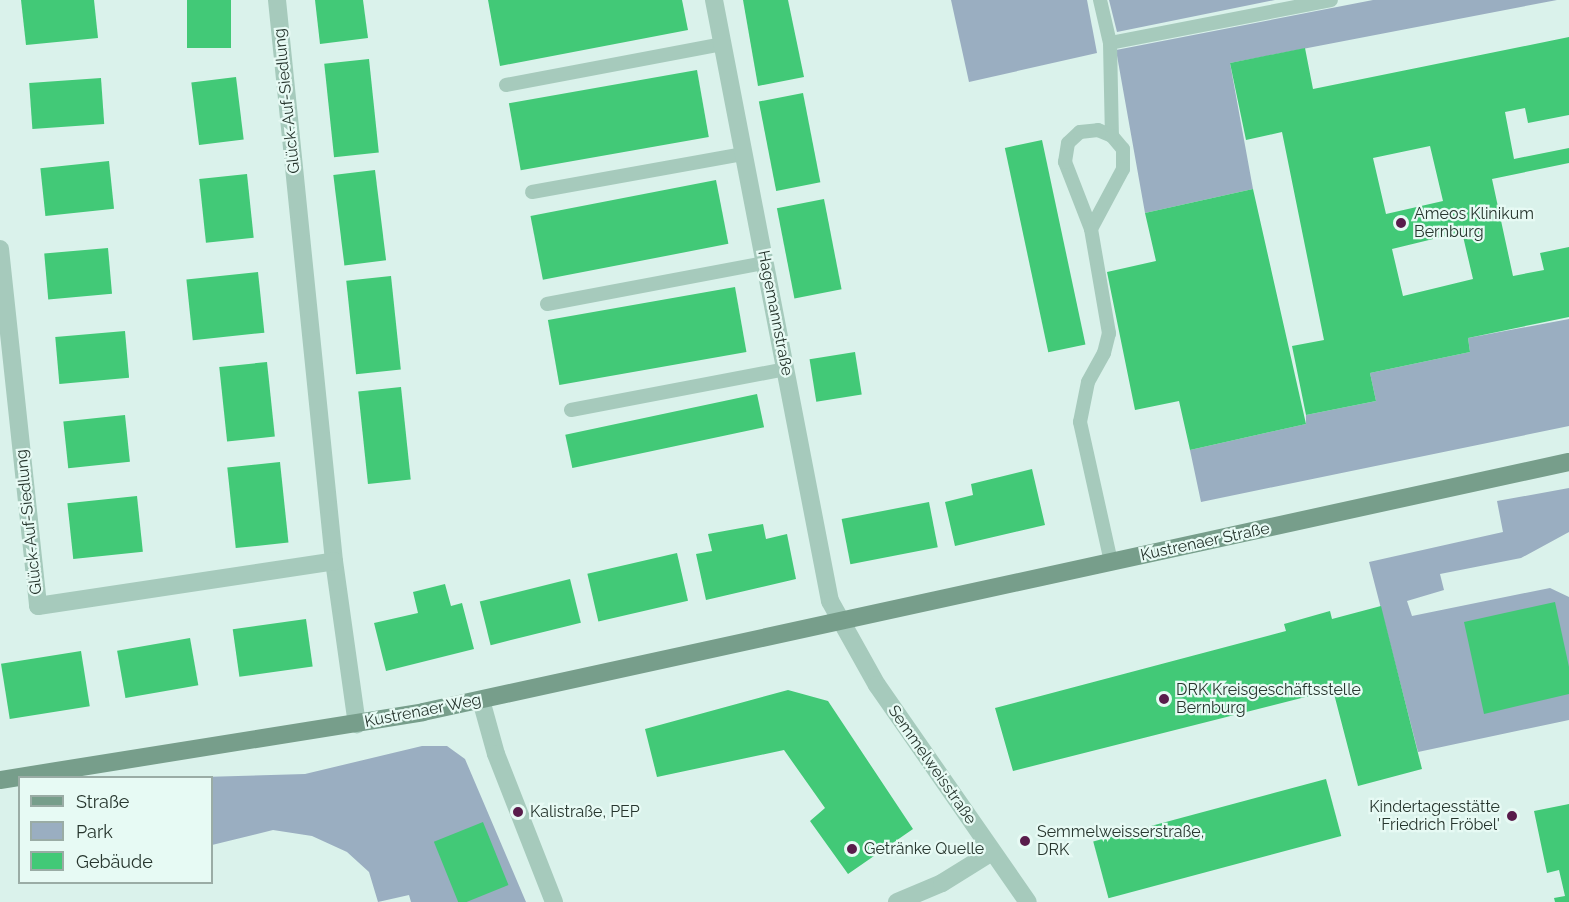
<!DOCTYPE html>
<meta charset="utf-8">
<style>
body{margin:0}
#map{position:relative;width:1569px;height:902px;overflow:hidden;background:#daf2eb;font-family:Raleway,sans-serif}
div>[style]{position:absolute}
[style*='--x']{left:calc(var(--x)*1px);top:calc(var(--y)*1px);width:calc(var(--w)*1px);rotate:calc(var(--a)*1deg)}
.green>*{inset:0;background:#9aaec1}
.building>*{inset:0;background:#42c977;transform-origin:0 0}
.lane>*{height:14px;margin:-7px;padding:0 7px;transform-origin:7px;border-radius:7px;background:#a6cabc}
.street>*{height:18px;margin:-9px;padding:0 9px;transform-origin:9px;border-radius:9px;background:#a6cabc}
.secondary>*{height:18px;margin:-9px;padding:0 9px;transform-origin:9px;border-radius:9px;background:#779e8b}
.dots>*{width:16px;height:16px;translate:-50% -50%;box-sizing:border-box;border:3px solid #e7faf4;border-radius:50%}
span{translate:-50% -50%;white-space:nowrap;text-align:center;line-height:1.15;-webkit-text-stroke:4.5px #e7faf4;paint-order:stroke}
.street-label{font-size:16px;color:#27362e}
.poi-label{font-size:16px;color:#27362e}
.left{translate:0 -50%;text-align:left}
.right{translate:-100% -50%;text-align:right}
.legend{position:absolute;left:18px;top:776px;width:195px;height:108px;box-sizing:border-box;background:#e7faf4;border:2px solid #9aaca5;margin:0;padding:8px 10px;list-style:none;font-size:18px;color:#27362e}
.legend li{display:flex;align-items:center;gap:12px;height:30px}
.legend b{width:30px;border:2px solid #9aaca5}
</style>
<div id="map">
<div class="green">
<i style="clip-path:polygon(951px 0,1087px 0,1097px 53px,969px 82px)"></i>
<i style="clip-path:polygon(1109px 0,1275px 0,1117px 32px)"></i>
<i style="clip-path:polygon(1373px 0,1557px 0,1230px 63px,1253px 189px,1145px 213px,1116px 50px)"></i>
<i style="clip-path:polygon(1569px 319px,1569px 426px,1201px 502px,1190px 450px,1306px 424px,1306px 415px,1376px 401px,1370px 373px,1470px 352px,1468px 338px)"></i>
<i style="clip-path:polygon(1569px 488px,1569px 532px,1521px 558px,1440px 574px,1444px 590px,1407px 601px,1412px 616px,1550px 588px,1569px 597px,1569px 720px,1418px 752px,1369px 562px,1503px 532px,1497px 501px)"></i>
<i style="clip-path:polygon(422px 746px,447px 746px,465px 759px,526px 902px,411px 902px,409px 895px,378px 902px,369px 872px,347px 852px,312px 836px,273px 830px,212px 845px,212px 778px,166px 778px,305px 774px)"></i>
</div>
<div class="building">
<i style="clip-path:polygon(21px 0,94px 0,98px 38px,26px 45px)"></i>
<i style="left:187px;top:0;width:44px;height:48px"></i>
<i style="clip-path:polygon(315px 0,363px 0,368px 38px,320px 44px)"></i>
<i style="clip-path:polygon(488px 0,682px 0,688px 30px,500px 66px)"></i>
<i style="clip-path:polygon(743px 0,788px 0,804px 77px,758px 86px)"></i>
<i style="clip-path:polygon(evenodd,1569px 37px,1569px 115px,1528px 123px,1525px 108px,1505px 112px,1514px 159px,1569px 148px,1569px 163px,1492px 179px,1513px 276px,1544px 270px,1540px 253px,1569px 247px,1569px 317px,1468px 338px,1470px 352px,1370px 373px,1376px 401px,1306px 415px,1292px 346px,1324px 340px,1282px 132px,1246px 140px,1230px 63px,1305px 48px,1313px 89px,1569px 37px,1430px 146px,1443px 201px,1386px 214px,1373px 158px,1430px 146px,1569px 37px,1462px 232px,1473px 279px,1403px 296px,1392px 249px,1462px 232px)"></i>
<i style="left:369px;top:59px;width:94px;height:45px;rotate:84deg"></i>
<i style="left:697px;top:70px;width:68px;height:191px;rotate:80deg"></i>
<i style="left:236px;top:77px;width:63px;height:45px;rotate:83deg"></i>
<i style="left:101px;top:78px;width:46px;height:72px;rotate:86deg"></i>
<i style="left:803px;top:93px;width:91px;height:45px;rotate:79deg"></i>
<i style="left:1042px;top:140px;width:209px;height:38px;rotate:78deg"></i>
<i style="left:109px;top:161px;width:48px;height:69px;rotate:84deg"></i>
<i style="left:375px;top:170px;width:91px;height:42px;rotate:83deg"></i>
<i style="left:247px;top:174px;width:64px;height:48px;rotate:84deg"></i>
<i style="left:716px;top:180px;width:65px;height:189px;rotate:79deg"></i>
<i style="clip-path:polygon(1253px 189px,1306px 424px,1190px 450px,1179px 401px,1135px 410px,1107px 272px,1156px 261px,1145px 213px)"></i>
<i style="left:824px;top:199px;width:92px;height:48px;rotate:79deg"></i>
<i style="left:108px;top:248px;width:46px;height:64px;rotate:85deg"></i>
<i style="left:258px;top:272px;width:61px;height:72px;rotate:84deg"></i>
<i style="left:391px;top:276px;width:94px;height:45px;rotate:84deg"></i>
<i style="left:735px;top:287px;width:66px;height:190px;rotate:80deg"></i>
<i style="left:125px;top:331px;width:47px;height:70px;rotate:85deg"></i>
<i style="left:855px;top:352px;width:43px;height:46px;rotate:81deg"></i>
<i style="left:267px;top:362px;width:75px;height:48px;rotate:84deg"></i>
<i style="left:401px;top:387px;width:93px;height:43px;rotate:84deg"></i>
<i style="left:757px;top:394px;width:34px;height:196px;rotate:78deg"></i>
<i style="left:125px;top:415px;width:47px;height:62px;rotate:84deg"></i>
<i style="left:280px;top:462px;width:81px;height:53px;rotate:84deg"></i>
<i style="clip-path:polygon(1032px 469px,1045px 525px,955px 546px,945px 502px,973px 495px,971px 484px)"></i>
<i style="left:137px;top:496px;width:56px;height:70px;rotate:84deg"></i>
<i style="left:929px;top:502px;width:46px;height:89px;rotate:79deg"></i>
<i style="clip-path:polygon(763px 524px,766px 539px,787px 534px,796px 579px,706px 600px,696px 554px,712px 551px,708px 534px)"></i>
<i style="left:677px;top:553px;width:49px;height:92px;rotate:77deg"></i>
<i style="left:570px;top:579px;width:45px;height:93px;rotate:76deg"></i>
<i style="clip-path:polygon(445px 584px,451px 606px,462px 603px,474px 649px,386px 671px,374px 623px,418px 613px,413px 592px)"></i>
<i style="clip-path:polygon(1555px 602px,1569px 667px,1569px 694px,1484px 714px,1464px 622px)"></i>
<i style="clip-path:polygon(1381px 606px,1422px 769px,1358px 786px,1333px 690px,1013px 771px,995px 708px,1286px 631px,1284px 624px,1330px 611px,1332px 619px)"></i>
<i style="left:306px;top:619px;width:48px;height:74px;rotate:82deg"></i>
<i style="left:190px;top:638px;width:48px;height:74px;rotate:80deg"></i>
<i style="left:81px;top:651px;width:56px;height:81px;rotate:81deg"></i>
<i style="clip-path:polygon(788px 690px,828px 701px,913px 829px,848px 874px,810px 821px,825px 808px,784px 750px,657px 777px,645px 729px)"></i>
<i style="left:1326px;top:779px;width:59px;height:241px;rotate:75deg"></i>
<i style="clip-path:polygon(1569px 804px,1569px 902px,1555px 902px,1554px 898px,1565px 896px,1559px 870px,1547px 873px,1534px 811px)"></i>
<i style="left:483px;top:822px;width:68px;height:53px;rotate:68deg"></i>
</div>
<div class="lane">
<i style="--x:1100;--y:0;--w:44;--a:76.9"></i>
<i style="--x:1110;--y:43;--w:93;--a:88.8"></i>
<i style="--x:1110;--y:43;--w:225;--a:-11"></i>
<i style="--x:506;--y:85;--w:221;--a:-10.7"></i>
<i style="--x:532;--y:192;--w:215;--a:-10.2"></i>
<i style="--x:1091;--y:229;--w:72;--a:-111.2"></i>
<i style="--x:1065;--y:162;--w:19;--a:-81"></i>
<i style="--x:1068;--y:143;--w:16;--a:-43"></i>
<i style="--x:1080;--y:132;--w:18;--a:-6"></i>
<i style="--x:1098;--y:130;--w:15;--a:23"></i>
<i style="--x:1112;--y:136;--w:17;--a:50"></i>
<i style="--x:1123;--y:149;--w:20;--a:90"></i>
<i style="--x:1123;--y:169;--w:68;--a:118.1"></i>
<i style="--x:1091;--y:229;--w:106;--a:80.2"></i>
<i style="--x:1109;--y:333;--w:21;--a:104"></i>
<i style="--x:1104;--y:353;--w:33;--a:119"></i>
<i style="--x:1088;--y:382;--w:41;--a:101.3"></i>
<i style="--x:1080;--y:422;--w:143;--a:77.5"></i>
<i style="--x:547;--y:304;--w:222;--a:-10.7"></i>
<i style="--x:571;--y:410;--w:218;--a:-10.8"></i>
</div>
<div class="street">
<i style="--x:277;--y:0;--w:564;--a:84.2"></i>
<i style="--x:334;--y:561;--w:165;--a:82"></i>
<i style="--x:714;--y:0;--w:612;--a:79.08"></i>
<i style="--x:830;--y:601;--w:96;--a:60.8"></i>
<i style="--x:877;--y:685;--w:264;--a:55.2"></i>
<i style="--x:0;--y:249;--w:359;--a:83.9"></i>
<i style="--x:38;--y:606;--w:299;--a:-8.6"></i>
<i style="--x:481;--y:700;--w:56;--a:74.5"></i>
<i style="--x:496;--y:754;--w:159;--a:68.6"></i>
<i style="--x:897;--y:902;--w:49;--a:-22.9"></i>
<i style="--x:942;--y:883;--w:59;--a:-31.8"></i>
</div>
<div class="secondary">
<i style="--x:0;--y:780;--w:428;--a:-9.1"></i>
<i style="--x:423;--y:712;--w:1173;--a:-12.31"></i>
</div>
<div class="dots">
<i style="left:1401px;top:223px;background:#591c4b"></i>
<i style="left:1164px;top:699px;background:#591c4b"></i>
<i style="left:518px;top:812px;background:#591c4b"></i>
<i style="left:1512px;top:816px;background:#591c4b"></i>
<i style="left:1025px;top:841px;background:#591c4b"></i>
<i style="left:852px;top:849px;background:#591c4b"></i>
</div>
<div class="street-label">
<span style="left:287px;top:101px;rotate:-96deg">Glück-Auf-Siedlung</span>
<span style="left:775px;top:313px;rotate:79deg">Hagemannstraße</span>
<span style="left:29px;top:522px;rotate:-96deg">Glück-Auf-Siedlung</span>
<span style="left:1205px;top:542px;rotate:-12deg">Kustrenaer Straße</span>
<span style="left:423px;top:711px;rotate:-11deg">Kustrenaer Weg</span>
<span style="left:932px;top:765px;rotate:55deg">Semmelweisstraße</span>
</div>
<div class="poi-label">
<span class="left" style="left:1414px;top:223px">Ameos Klinikum<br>Bernburg</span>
<span class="left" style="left:1176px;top:699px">DRK Kreisgeschäftsstelle<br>Bernburg</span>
<span class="right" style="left:1500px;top:816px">Kindertagesstätte<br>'Friedrich Fröbel'</span>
<span class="left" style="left:530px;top:812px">Kalistraße, PEP</span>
<span class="left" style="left:1037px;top:841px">Semmelweisserstraße,<br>DRK</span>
<span class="left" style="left:864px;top:849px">Getränke Quelle</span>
</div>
<ul class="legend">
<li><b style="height:8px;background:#779e8b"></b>Straße</li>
<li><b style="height:16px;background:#9aaec1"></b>Park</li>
<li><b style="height:16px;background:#42c977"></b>Gebäude</li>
</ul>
</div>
